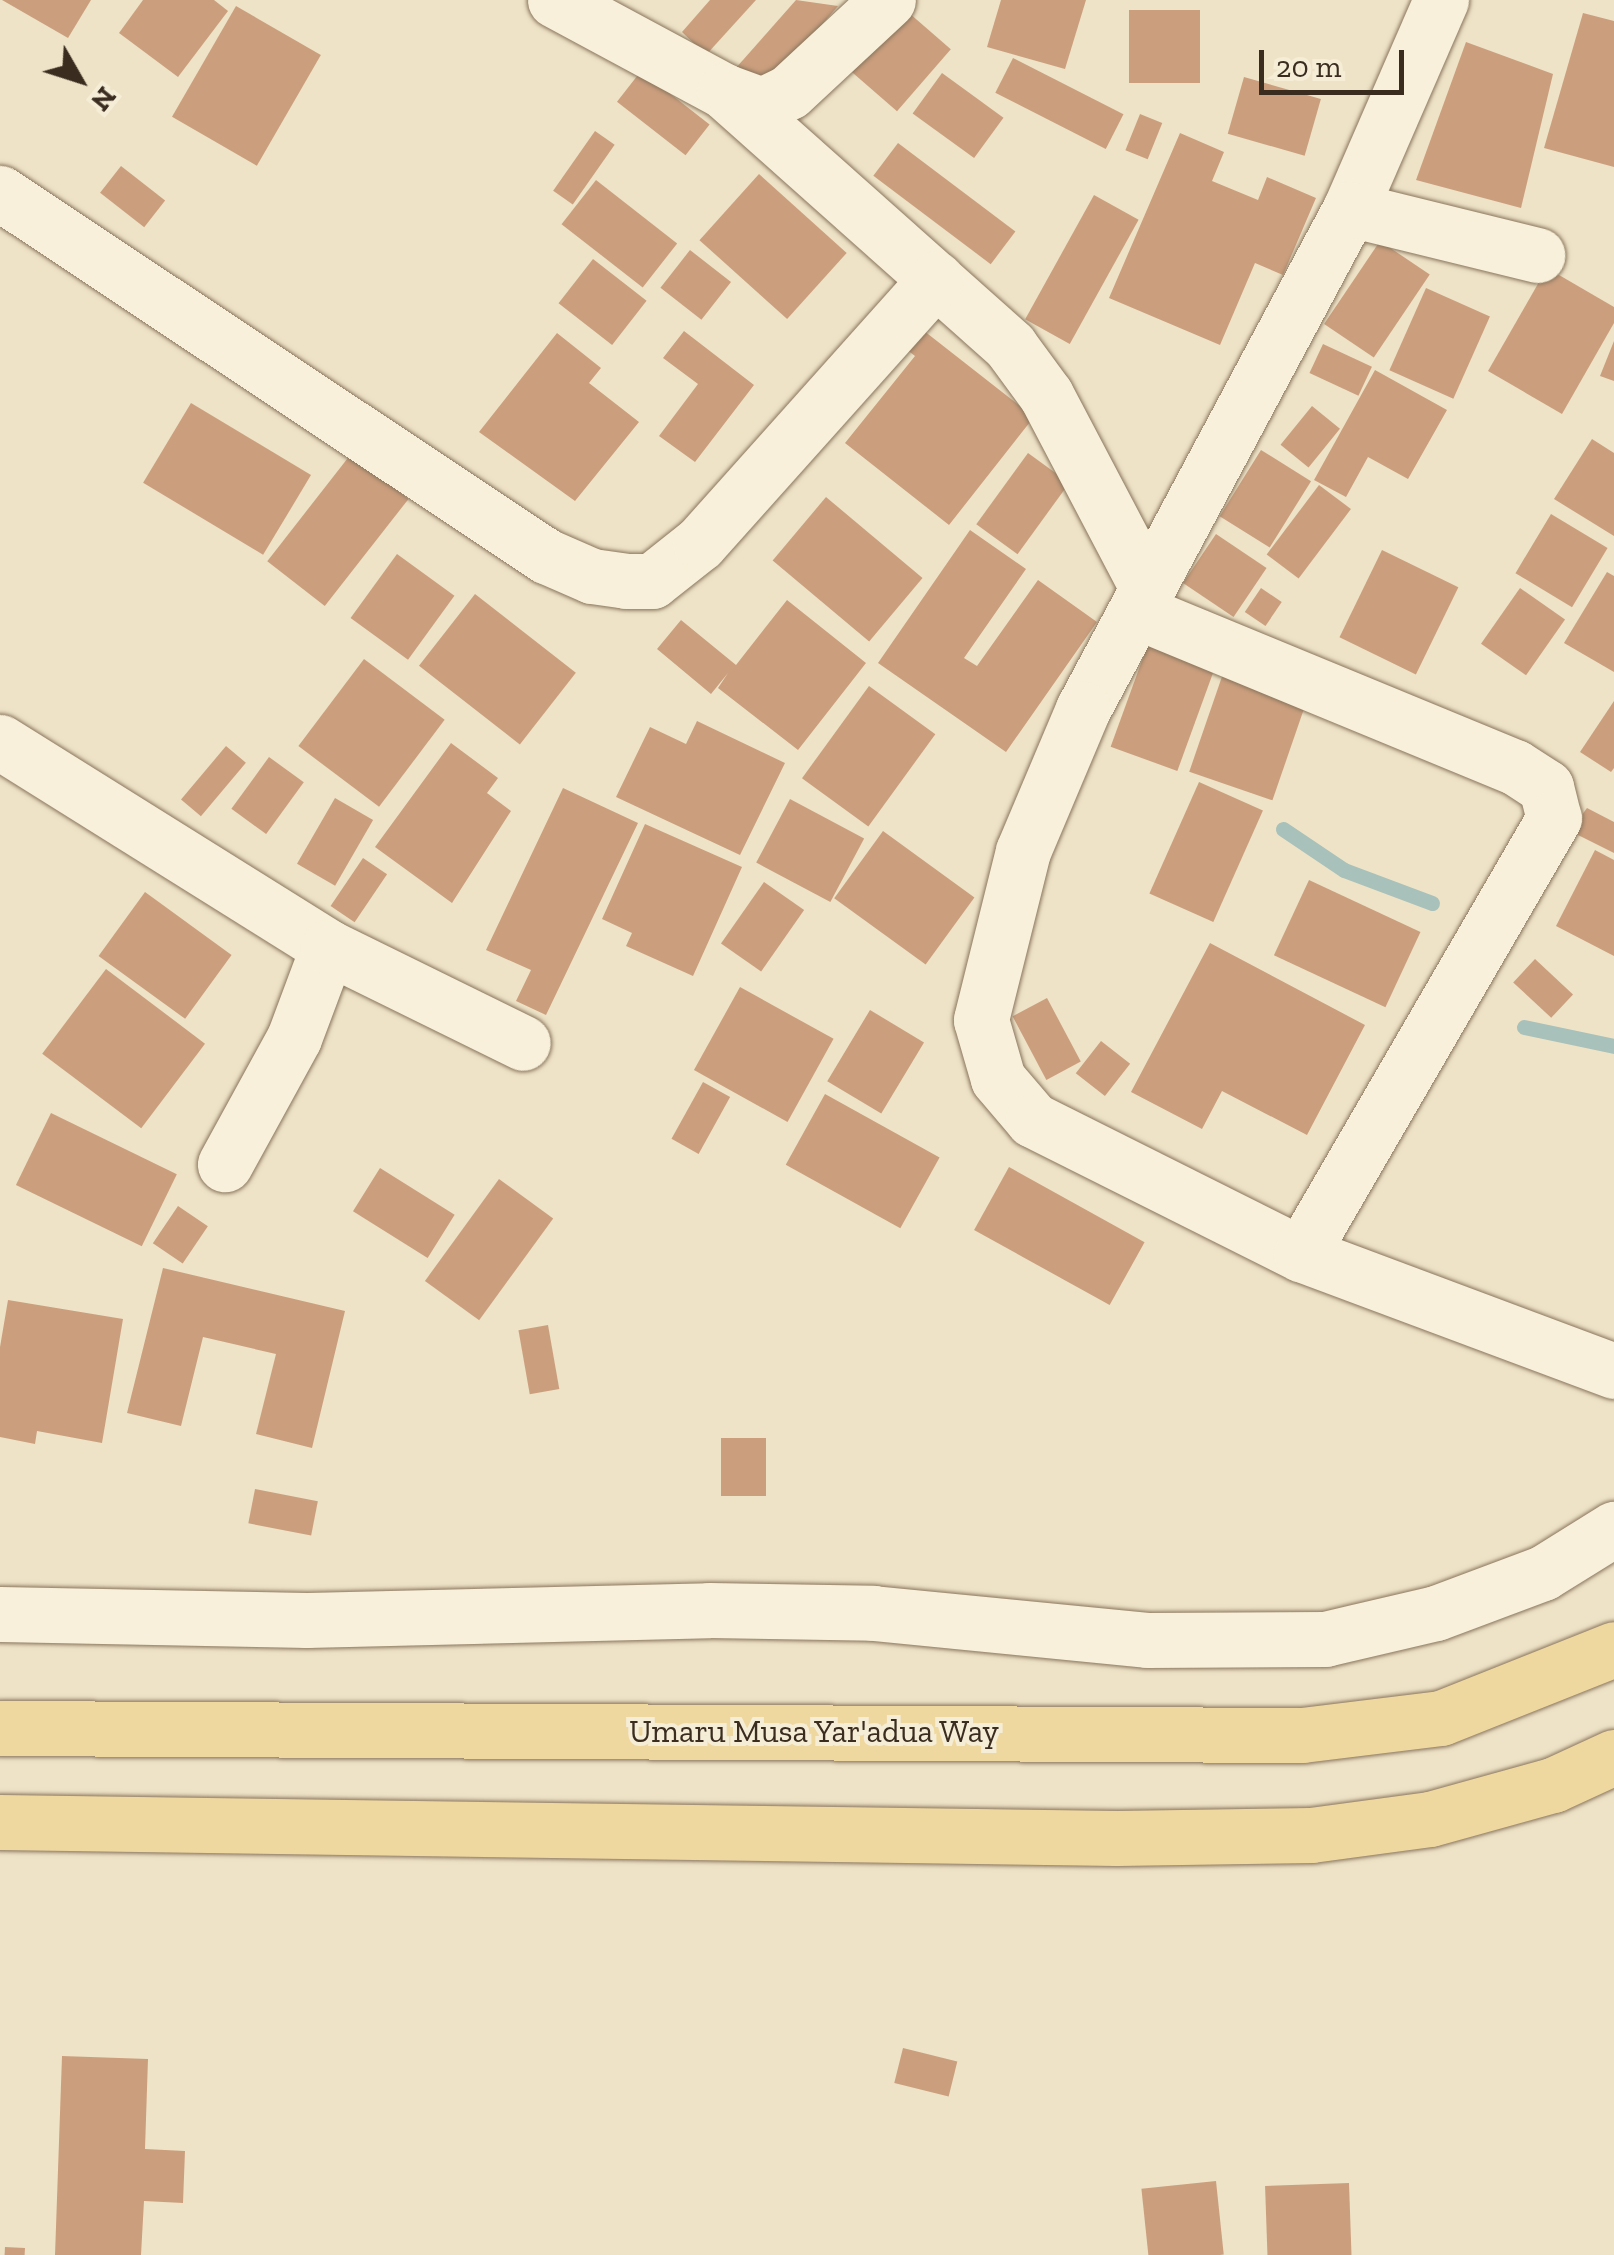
<!DOCTYPE html>
<style>
body{margin:0}
#map{position:relative;width:1614px;height:2255px;overflow:hidden;background:#eee3c7;font-family:"Zilla Slab",serif}
div>[style]{position:absolute}
[style*='--x']{left:calc(var(--x)*1px);top:calc(var(--y)*1px);width:calc(var(--w)*1px);rotate:calc(var(--a)*1deg)}
.stream>*{height:15px;margin:-7.5px;padding:0 7.5px;transform-origin:7.5px;border-radius:7.5px;background:#a8c1ba}
.building>*{inset:0;background:#cb9f7e;transform-origin:0 0}
.roads{filter:drop-shadow(0 0 2px #89755d) drop-shadow(0 0 2px #89755d)}
.street>*{height:55px;margin:-27.5px;padding:0 27.5px;transform-origin:27.5px;border-radius:27.5px;background:#f8f0da}
.primary>*{height:55px;margin:-27.5px;padding:0 27.5px;transform-origin:27.5px;border-radius:27.5px;background:#efd8a0}
span{translate:-50% -50%;white-space:nowrap;text-align:center;line-height:1.15;-webkit-text-stroke:8px #f5edd6;paint-order:stroke}
.street-label{font-size:32px;color:#3a2d20}
.north{position:absolute;left:30px;top:30px;width:100px;height:100px;-webkit-text-stroke:8px #f5edd6;paint-order:stroke;rotate:129deg;font-size:28px;font-weight:700;line-height:40px;text-align:center;color:#3a2d20}
.north::after{content:'';display:block;margin:auto;width:35px;height:45px;background:#3a2d20;clip-path:polygon(50% 0,100% 100%,50% 72%,0 100%)}
.scale{position:absolute;left:1259px;top:50px;width:145px;height:45px;box-sizing:border-box;border:5px solid #3a2d20;border-top:0;padding-left:12px;font-size:30px;line-height:35px;white-space:nowrap;color:#3a2d20;-webkit-text-stroke:8px #f5edd6;paint-order:stroke}
</style>
<div id="map">
<div class="stream">
<i style="--x:1283;--y:829;--w:73;--a:33.9"></i>
<i style="--x:1344;--y:870;--w:94;--a:20.6"></i>
<i style="--x:1524;--y:1027;--w:92;--a:11.9"></i>
</div>
<div class="building">
<i style="clip-path:polygon(2px 0,91px 0,68px 38px)"></i>
<i style="clip-path:polygon(143px 0,214px 0,228px 11px,178px 77px,119px 33px)"></i>
<i style="clip-path:polygon(710px 0,756px 0,706px 55px,682px 32px)"></i>
<i style="clip-path:polygon(796px 0,838px 6px,763px 93px,735px 69px)"></i>
<i style="clip-path:polygon(1001px 0,1086px 0,1065px 69px,987px 47px)"></i>
<i style="left:236px;top:6px;width:98px;height:128px;rotate:30deg"></i>
<i style="left:901px;top:6px;width:66px;height:82px;rotate:41deg"></i>
<i style="left:1129px;top:10px;width:71px;height:73px"></i>
<i style="clip-path:polygon(1583px 13px,1614px 21px,1614px 167px,1544px 148px)"></i>
<i style="clip-path:polygon(1466px 42px,1553px 74px,1521px 208px,1416px 180px)"></i>
<i style="left:1013px;top:58px;width:124px;height:39px;rotate:27deg"></i>
<i style="left:641px;top:71px;width:87px;height:39px;rotate:38deg"></i>
<i style="left:942px;top:73px;width:76px;height:50px;rotate:36deg"></i>
<i style="left:1244px;top:77px;width:80px;height:59px;rotate:16deg"></i>
<i style="left:1140px;top:114px;width:24px;height:39px;rotate:22deg"></i>
<i style="left:595px;top:131px;width:24px;height:73px;rotate:35deg"></i>
<i style="clip-path:polygon(1180px 133px,1224px 152px,1212px 181px,1258px 200px,1267px 177px,1316px 198px,1283px 275px,1255px 263px,1220px 345px,1109px 298px)"></i>
<i style="left:898px;top:143px;width:147px;height:41px;rotate:37deg"></i>
<i style="left:121px;top:166px;width:56px;height:34px;rotate:38deg"></i>
<i style="left:759px;top:174px;width:118px;height:89px;rotate:42deg"></i>
<i style="left:596px;top:180px;width:103px;height:56px;rotate:38deg"></i>
<i style="left:1094px;top:195px;width:51px;height:142px;rotate:29deg"></i>
<i style="left:1380px;top:241px;width:60px;height:100px;rotate:34deg"></i>
<i style="left:690px;top:250px;width:52px;height:48px;rotate:38deg"></i>
<i style="left:593px;top:259px;width:68px;height:56px;rotate:38deg"></i>
<i style="clip-path:polygon(1547px 268px,1614px 307px,1614px 323px,1562px 414px,1488px 371px)"></i>
<i style="left:1426px;top:288px;width:70px;height:90px;rotate:24deg"></i>
<i style="clip-path:polygon(905px 316px,1034px 417px,949px 525px,845px 443px,915px 356px,889px 336px)"></i>
<i style="clip-path:polygon(684px 331px,754px 385px,695px 462px,659px 436px,698px 384px,663px 358px)"></i>
<i style="clip-path:polygon(557px 333px,601px 368px,589px 383px,639px 422px,575px 501px,479px 432px)"></i>
<i style="clip-path:polygon(1614px 341px,1614px 381px,1600px 376px)"></i>
<i style="left:1323px;top:344px;width:54px;height:32px;rotate:25deg"></i>
<i style="clip-path:polygon(1375px 370px,1447px 410px,1408px 479px,1368px 457px,1346px 497px,1314px 480px)"></i>
<i style="left:191px;top:403px;width:140px;height:93px;rotate:31deg"></i>
<i style="left:1312px;top:406px;width:36px;height:50px;rotate:39deg"></i>
<i style="clip-path:polygon(1592px 439px,1614px 453px,1614px 536px,1554px 499px)"></i>
<i style="left:1261px;top:450px;width:59px;height:78px;rotate:32deg"></i>
<i style="left:1028px;top:453px;width:51px;height:88px;rotate:36deg"></i>
<i style="left:351px;top:454px;width:73px;height:136px;rotate:38deg"></i>
<i style="left:1319px;top:485px;width:40px;height:87px;rotate:37deg"></i>
<i style="left:826px;top:497px;width:126px;height:83px;rotate:40deg"></i>
<i style="left:1551px;top:514px;width:66px;height:69px;rotate:31deg"></i>
<i style="clip-path:polygon(970px 530px,1026px 569px,964px 658px,977px 666px,1038px 580px,1097px 622px,1006px 752px,878px 663px)"></i>
<i style="left:1216px;top:534px;width:61px;height:59px;rotate:34deg"></i>
<i style="left:1382px;top:550px;width:85px;height:97px;rotate:26deg"></i>
<i style="left:397px;top:554px;width:71px;height:79px;rotate:36deg"></i>
<i style="clip-path:polygon(1607px 572px,1614px 576px,1614px 672px,1564px 643px)"></i>
<i style="left:1261px;top:588px;width:25px;height:29px;rotate:34deg"></i>
<i style="left:1520px;top:588px;width:55px;height:68px;rotate:35deg"></i>
<i style="left:475px;top:594px;width:128px;height:91px;rotate:38deg"></i>
<i style="clip-path:polygon(787px 600px,866px 663px,798px 750px,718px 688px,728px 673px,711px 694px,657px 649px,681px 620px,736px 665px)"></i>
<i style="left:1152px;top:633px;width:71px;height:121px;rotate:20deg"></i>
<i style="left:364px;top:659px;width:101px;height:109px;rotate:37deg"></i>
<i style="left:1227px;top:662px;width:88px;height:116px;rotate:19deg"></i>
<i style="left:869px;top:686px;width:82px;height:114px;rotate:36deg"></i>
<i style="clip-path:polygon(1614px 701px,1614px 768px,1611px 772px,1580px 752px)"></i>
<i style="clip-path:polygon(697px 721px,785px 763px,740px 855px,616px 797px,650px 727px,686px 744px)"></i>
<i style="clip-path:polygon(451px 743px,498px 778px,487px 793px,511px 811px,452px 903px,375px 847px)"></i>
<i style="left:226px;top:746px;width:26px;height:70px;rotate:40deg"></i>
<i style="left:269px;top:757px;width:43px;height:64px;rotate:36deg"></i>
<i style="left:1199px;top:782px;width:70px;height:122px;rotate:24deg"></i>
<i style="clip-path:polygon(563px 788px,638px 823px,546px 1015px,516px 1001px,531px 970px,486px 950px)"></i>
<i style="left:335px;top:798px;width:44px;height:76px;rotate:30deg"></i>
<i style="left:790px;top:799px;width:84px;height:72px;rotate:28deg"></i>
<i style="clip-path:polygon(1587px 808px,1614px 822px,1614px 853px,1570px 831px)"></i>
<i style="clip-path:polygon(645px 824px,742px 867px,693px 976px,626px 946px,632px 933px,602px 919px)"></i>
<i style="left:883px;top:831px;width:113px;height:83px;rotate:36deg"></i>
<i style="clip-path:polygon(1595px 850px,1614px 860px,1614px 956px,1556px 926px)"></i>
<i style="left:363px;top:858px;width:29px;height:58px;rotate:34deg"></i>
<i style="left:1309px;top:880px;width:123px;height:83px;rotate:25deg"></i>
<i style="left:764px;top:882px;width:49px;height:75px;rotate:35deg"></i>
<i style="left:145px;top:892px;width:107px;height:79px;rotate:36deg"></i>
<i style="clip-path:polygon(1210px 943px,1365px 1025px,1307px 1135px,1222px 1091px,1202px 1129px,1131px 1092px)"></i>
<i style="left:1535px;top:959px;width:52px;height:32px;rotate:43deg"></i>
<i style="left:106px;top:969px;width:124px;height:106px;rotate:37deg"></i>
<i style="left:740px;top:987px;width:107px;height:95px;rotate:29deg"></i>
<i style="left:1047px;top:998px;width:72px;height:39px;rotate:62deg"></i>
<i style="left:870px;top:1010px;width:63px;height:83px;rotate:31deg"></i>
<i style="left:1101px;top:1041px;width:37px;height:41px;rotate:38deg"></i>
<i style="left:703px;top:1082px;width:31px;height:65px;rotate:29deg"></i>
<i style="left:825px;top:1094px;width:131px;height:81px;rotate:29deg"></i>
<i style="left:51px;top:1113px;width:140px;height:80px;rotate:26deg"></i>
<i style="left:1009px;top:1167px;width:155px;height:72px;rotate:29deg"></i>
<i style="left:380px;top:1168px;width:88px;height:51px;rotate:32deg"></i>
<i style="left:499px;top:1179px;width:67px;height:126px;rotate:36deg"></i>
<i style="left:178px;top:1206px;width:36px;height:45px;rotate:34deg"></i>
<i style="clip-path:polygon(163px 1268px,345px 1311px,312px 1448px,256px 1434px,276px 1354px,203px 1337px,181px 1426px,127px 1413px)"></i>
<i style="clip-path:polygon(8px 1300px,123px 1319px,102px 1443px,37px 1431px,35px 1444px,0 1437px,0 1347px)"></i>
<i style="left:548px;top:1325px;width:65px;height:30px;rotate:80deg"></i>
<i style="left:721px;top:1438px;width:45px;height:58px"></i>
<i style="left:255px;top:1489px;width:64px;height:35px;rotate:11deg"></i>
<i style="left:903px;top:2048px;width:56px;height:36px;rotate:14deg"></i>
<i style="clip-path:polygon(62px 2056px,148px 2059px,145px 2149px,185px 2151px,183px 2203px,144px 2201px,141px 2255px,55px 2255px)"></i>
<i style="left:1216px;top:2181px;width:74px;height:75px;rotate:84deg"></i>
<i style="left:1349px;top:2183px;width:72px;height:84px;rotate:88deg"></i>
<i style="left:5px;top:2247px;width:20px;height:8px;rotate:3deg"></i>
</div>
<div class="roads">
<div class="street">
<i style="--x:555;--y:0;--w:192;--a:28.3"></i>
<i style="--x:724;--y:91;--w:40;--a:20.2"></i>
<i style="--x:762;--y:105;--w:30;--a:-26"></i>
<i style="--x:789;--y:92;--w:135;--a:-42.9"></i>
<i style="--x:1441;--y:0;--w:228;--a:113.5"></i>
<i style="--x:1350;--y:209;--w:567;--a:118.1"></i>
<i style="--x:1083;--y:709;--w:154;--a:112.9"></i>
<i style="--x:1023;--y:851;--w:174;--a:104"></i>
<i style="--x:981;--y:1020;--w:61;--a:73.9"></i>
<i style="--x:998;--y:1079;--w:54;--a:49.5"></i>
<i style="--x:1033;--y:1120;--w:300;--a:26.6"></i>
<i style="--x:1301;--y:1254;--w:334;--a:20.5"></i>
<i style="--x:724;--y:91;--w:383;--a:41.7"></i>
<i style="--x:1010;--y:346;--w:61;--a:53.7"></i>
<i style="--x:1046;--y:395;--w:219;--a:62.3"></i>
<i style="--x:0;--y:193;--w:656;--a:33.62"></i>
<i style="--x:546;--y:556;--w:50;--a:23.5"></i>
<i style="--x:592;--y:576;--w:34;--a:8"></i>
<i style="--x:626;--y:581;--w:26;--a:0"></i>
<i style="--x:652;--y:581;--w:61;--a:-38.4"></i>
<i style="--x:700;--y:543;--w:354;--a:-48.2"></i>
<i style="--x:1350;--y:209;--w:193;--a:13.8"></i>
<i style="--x:1136;--y:611;--w:410;--a:22.4"></i>
<i style="--x:1515;--y:767;--w:37;--a:33"></i>
<i style="--x:1546;--y:787;--w:32;--a:76"></i>
<i style="--x:1554;--y:818;--w:504;--a:120.13"></i>
<i style="--x:0;--y:742;--w:387;--a:32"></i>
<i style="--x:328;--y:947;--w:97;--a:110.5"></i>
<i style="--x:294;--y:1038;--w:144;--a:118.7"></i>
<i style="--x:328;--y:947;--w:217;--a:26.2"></i>
<i style="--x:0;--y:1614;--w:307;--a:1.1"></i>
<i style="--x:307;--y:1620;--w:402;--a:-1.4"></i>
<i style="--x:709;--y:1610;--w:164;--a:1"></i>
<i style="--x:873;--y:1613;--w:275;--a:5.6"></i>
<i style="--x:1147;--y:1640;--w:178;--a:-0.3"></i>
<i style="--x:1325;--y:1639;--w:114;--a:-13.2"></i>
<i style="--x:1436;--y:1613;--w:114;--a:-20.5"></i>
<i style="--x:1543;--y:1573;--w:84;--a:-31.8"></i>
</div>
<div class="primary">
<i style="--x:0;--y:1728;--w:1302;--a:0.31"></i>
<i style="--x:1302;--y:1735;--w:140;--a:-7"></i>
<i style="--x:1441;--y:1718;--w:186;--a:-21.7"></i>
<i style="--x:0;--y:1822;--w:1117;--a:0.82"></i>
<i style="--x:1117;--y:1838;--w:194;--a:-0.9"></i>
<i style="--x:1311;--y:1835;--w:120;--a:-7.7"></i>
<i style="--x:1430;--y:1819;--w:128;--a:-15.5"></i>
<i style="--x:1553;--y:1785;--w:67;--a:-24.7"></i>
</div>
</div>
<div class="street-label">
<span style="left:814px;top:1731px">Umaru Musa Yar'adua Way</span>
</div>
<div class="north">N</div>
<div class="scale">20 m</div>
</div>
